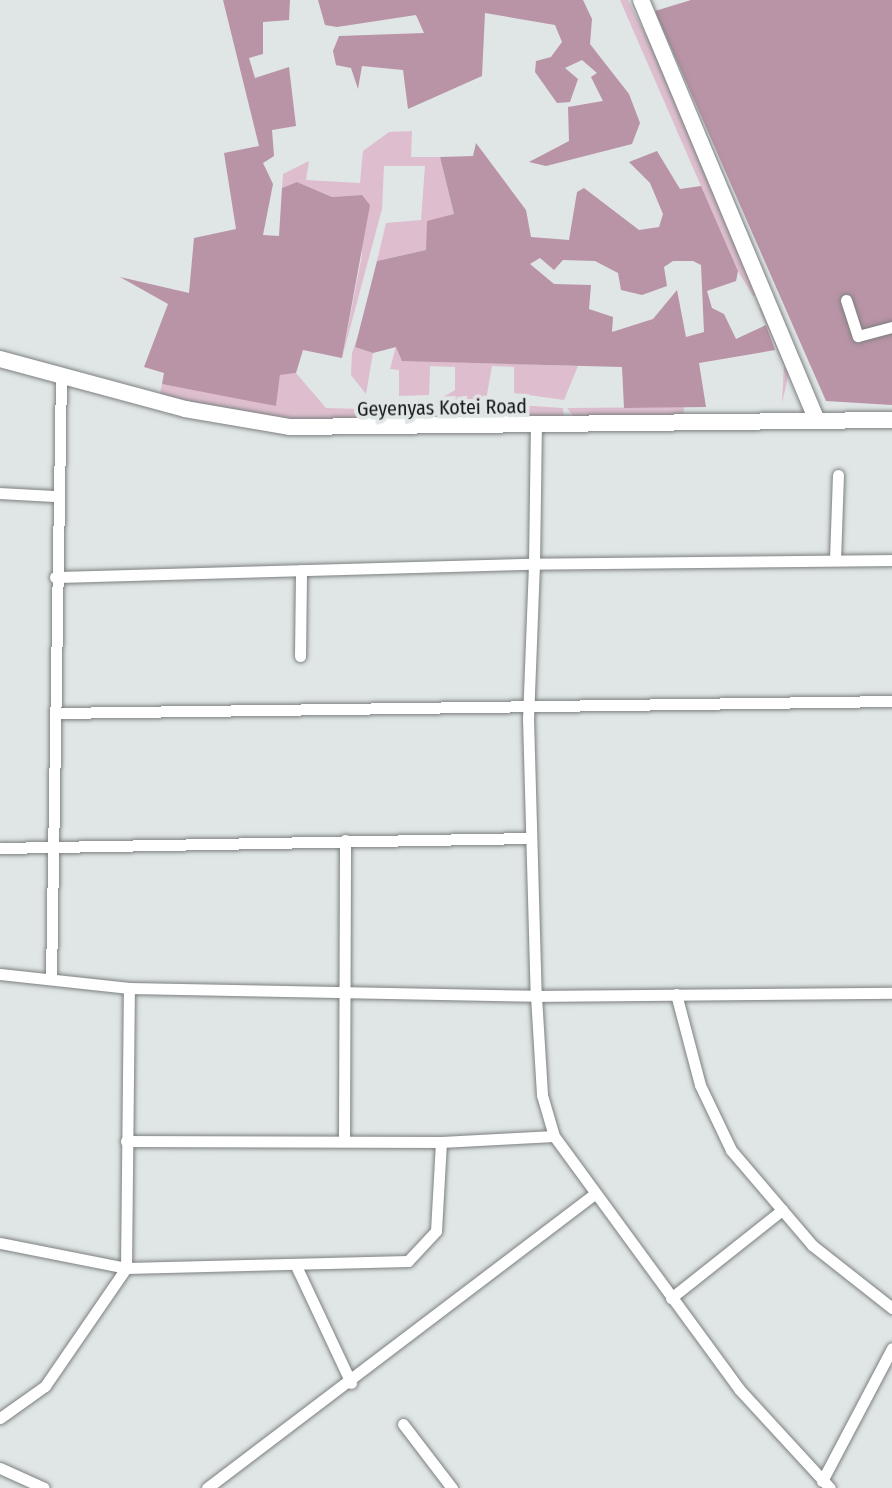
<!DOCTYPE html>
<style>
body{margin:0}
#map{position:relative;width:892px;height:1488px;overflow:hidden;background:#e0e5e5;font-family:"Fira Sans Condensed",sans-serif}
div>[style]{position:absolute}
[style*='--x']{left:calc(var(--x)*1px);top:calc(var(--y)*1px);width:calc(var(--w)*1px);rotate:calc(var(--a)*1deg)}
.green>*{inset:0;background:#debece}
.forest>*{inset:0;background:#b993a6}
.roads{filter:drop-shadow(0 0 2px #7c8080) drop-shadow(0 0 2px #7c8080)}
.street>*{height:11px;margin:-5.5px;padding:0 5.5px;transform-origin:5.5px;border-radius:5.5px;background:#fff}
.secondary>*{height:16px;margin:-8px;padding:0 8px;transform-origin:8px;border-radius:8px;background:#fff}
span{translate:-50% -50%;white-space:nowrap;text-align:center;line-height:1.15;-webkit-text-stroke:8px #e0e5e5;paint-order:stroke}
.street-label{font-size:20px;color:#171819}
</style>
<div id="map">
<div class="green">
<i style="clip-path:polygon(620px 0,628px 0,668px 79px,762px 294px,753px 296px,738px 271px)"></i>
<i style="clip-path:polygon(412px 131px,411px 157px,440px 157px,454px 214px,426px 250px,377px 261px,386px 223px,421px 220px,425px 166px,384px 166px,382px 209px,342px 358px,362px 255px,362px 195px,332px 197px,297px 182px,282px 188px,283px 174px,309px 161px,306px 180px,360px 183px,363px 151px,389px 132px)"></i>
<i style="clip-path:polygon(766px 305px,789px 373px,782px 403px,784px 365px,759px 308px)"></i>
<i style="clip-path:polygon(358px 336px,355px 347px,373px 353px,366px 394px,351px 375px,352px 353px)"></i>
<i style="clip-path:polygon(396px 346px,447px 362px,578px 366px,564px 400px,514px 393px,514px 367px,492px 366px,486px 400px,435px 402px,455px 390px,455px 367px,430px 366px,429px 395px,399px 396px,399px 370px,390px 369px)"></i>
<i style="clip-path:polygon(296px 373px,326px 408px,360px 409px,361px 425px,300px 424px,159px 398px,162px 384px,276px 405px,280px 375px)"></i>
<i style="clip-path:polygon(534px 406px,563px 408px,564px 418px,375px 424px,366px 409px)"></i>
<i style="clip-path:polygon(684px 407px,683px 420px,574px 417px,567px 408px)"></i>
</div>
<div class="forest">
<i style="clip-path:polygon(223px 0,290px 0,289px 20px,263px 22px,263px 54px,249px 58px,255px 78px,289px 67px,296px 126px,272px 130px,274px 156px,263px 163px,273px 184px,263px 235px,279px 236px,282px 188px,297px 182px,332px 197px,362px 195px,370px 205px,342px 358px,303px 350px,296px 373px,280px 375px,276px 406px,162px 384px,164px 373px,144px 367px,168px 304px,120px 277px,189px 293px,194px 238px,236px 229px,224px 153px,259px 146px)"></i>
<i style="clip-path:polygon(318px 0,583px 0,592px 19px,590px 44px,629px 94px,640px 123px,632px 144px,546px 166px,529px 162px,569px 141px,568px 107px,603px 101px,591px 77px,597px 73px,582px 60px,565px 68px,578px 79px,570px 102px,557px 103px,535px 72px,536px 61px,551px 57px,562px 42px,555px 25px,485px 13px,482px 76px,408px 109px,403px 70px,362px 66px,358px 89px,351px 68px,336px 65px,333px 51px,339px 36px,424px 33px,416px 15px,337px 27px,325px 25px)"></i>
<i style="clip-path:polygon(691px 0,892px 0,892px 405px,826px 401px,655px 11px)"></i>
<i style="clip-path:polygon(evenodd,476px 143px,526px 210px,531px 237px,569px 240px,577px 192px,584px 188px,639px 230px,659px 227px,663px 214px,650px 183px,629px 162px,657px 151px,680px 189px,701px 186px,738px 271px,736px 281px,707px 291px,712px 308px,724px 314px,736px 339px,766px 325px,775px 350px,699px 363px,706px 407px,624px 408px,622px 367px,402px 361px,396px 347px,373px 353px,355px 347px,377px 261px,426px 250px,427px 221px,454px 214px,440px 157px,473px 156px,476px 143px,540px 258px,554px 270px,563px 260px,595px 261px,618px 273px,621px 290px,642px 295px,667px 286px,664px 267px,673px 261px,693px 261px,701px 265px,704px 332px,686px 337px,677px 290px,653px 319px,612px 332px,613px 317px,589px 309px,591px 285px,554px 284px,530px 264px,540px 258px)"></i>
</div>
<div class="roads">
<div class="street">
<i style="--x:846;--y:300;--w:38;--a:72"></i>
<i style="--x:858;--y:336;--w:35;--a:-15"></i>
<i style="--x:0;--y:493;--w:53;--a:3.2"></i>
<i style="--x:835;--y:560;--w:85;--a:-88"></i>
<i style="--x:892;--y:560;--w:358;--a:179.4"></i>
<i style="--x:534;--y:564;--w:154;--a:92.2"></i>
<i style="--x:528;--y:718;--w:278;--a:88.4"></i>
<i style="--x:536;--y:996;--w:356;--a:-0.5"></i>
<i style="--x:55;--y:577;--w:479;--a:-1.6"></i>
<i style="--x:534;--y:564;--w:138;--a:-89.2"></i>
<i style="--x:300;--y:656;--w:86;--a:-89.3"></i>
<i style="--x:56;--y:713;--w:836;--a:-0.82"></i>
<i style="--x:0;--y:848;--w:531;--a:-1.08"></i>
<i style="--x:0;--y:974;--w:130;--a:6.2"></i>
<i style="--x:129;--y:988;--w:407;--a:1.1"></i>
<i style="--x:536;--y:996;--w:99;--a:86.5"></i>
<i style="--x:542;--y:1095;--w:43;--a:73.7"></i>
<i style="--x:554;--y:1136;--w:313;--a:53.8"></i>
<i style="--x:739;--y:1389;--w:134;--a:47.4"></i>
<i style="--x:51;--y:979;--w:605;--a:-89.05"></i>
<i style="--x:676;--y:994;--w:94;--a:75.2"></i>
<i style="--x:700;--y:1085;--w:72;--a:64.5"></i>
<i style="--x:731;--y:1150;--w:125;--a:49.5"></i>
<i style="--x:812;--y:1245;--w:102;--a:38.2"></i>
<i style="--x:126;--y:1141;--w:315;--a:0.2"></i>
<i style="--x:344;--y:1141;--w:301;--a:-89.8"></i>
<i style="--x:0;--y:1243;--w:128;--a:11.2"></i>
<i style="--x:126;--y:1268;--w:280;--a:-89.4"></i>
<i style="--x:297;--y:1268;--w:127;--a:64.8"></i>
<i style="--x:671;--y:1298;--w:142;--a:-38.4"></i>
<i style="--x:0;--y:1418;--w:55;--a:-35.4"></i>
<i style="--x:45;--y:1386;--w:143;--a:-55.5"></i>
<i style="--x:126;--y:1268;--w:282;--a:-1.4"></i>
<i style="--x:408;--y:1261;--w:41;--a:-47"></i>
<i style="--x:436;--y:1231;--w:89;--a:-86.8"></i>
<i style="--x:441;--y:1142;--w:113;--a:-3"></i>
<i style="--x:403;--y:1424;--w:81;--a:52.6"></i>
<i style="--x:0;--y:1468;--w:48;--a:24.4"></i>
<i style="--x:822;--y:1481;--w:150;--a:-62.2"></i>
<i style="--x:207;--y:1488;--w:487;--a:-37.2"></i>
</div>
<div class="secondary">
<i style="--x:641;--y:0;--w:455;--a:67.3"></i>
<i style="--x:0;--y:359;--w:192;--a:15.1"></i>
<i style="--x:185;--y:409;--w:107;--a:9.7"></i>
<i style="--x:290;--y:427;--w:602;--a:-0.67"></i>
</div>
</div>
<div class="street-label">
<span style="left:442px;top:408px;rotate:-1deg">Geyenyas Kotei Road</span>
</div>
</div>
